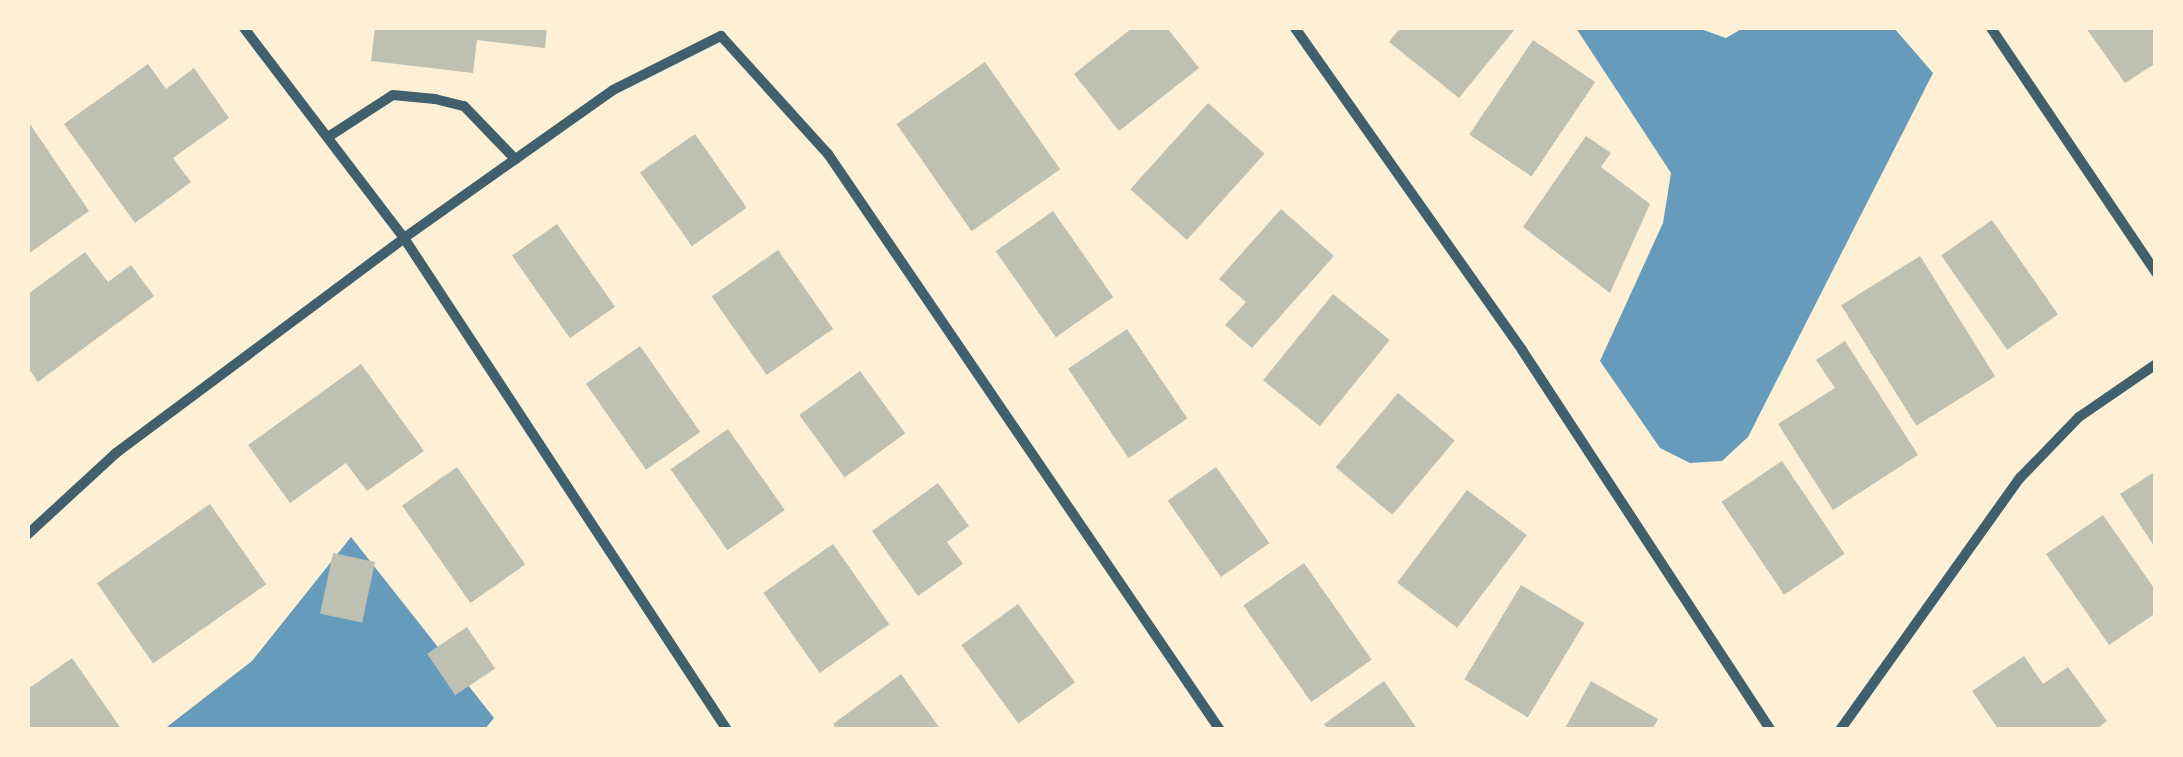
<!DOCTYPE html>
<style>
body{margin:0}
#map{position:relative;width:2183px;height:757px;overflow:hidden;background:#fdf0d5;font-family:Raleway,sans-serif}
div>[style]{position:absolute}
[style*='--x']{left:calc(var(--x)*1px);top:calc(var(--y)*1px);width:calc(var(--w)*1px);rotate:calc(var(--a)*1deg)}
.water>*{inset:0;background:#669bbc}
.building>*{inset:0;background:#bec0b2;transform-origin:0 0}
.minor>*{height:10px;margin:-5px;padding:0 5px;transform-origin:5px;border-radius:5px;background:#3f606c}
span{translate:-50% -50%;white-space:nowrap;text-align:center;line-height:1.15;-webkit-text-stroke:10px #fdf0d5;paint-order:stroke}
.frame{position:absolute;inset:0;border:30px solid #fdf0d5;pointer-events:none}
</style>
<div id="map">
<div class="water">
<i style="clip-path:polygon(1576px 28px,1698px 28px,1726px 38px,1743px 28px,1894px 28px,1933px 73px,1748px 437px,1722px 461px,1690px 463px,1660px 448px,1600px 361px,1663px 223px,1671px 173px)"></i>
<i style="clip-path:polygon(351px 537px,494px 718px,484px 730px,163px 730px,252px 661px)"></i>
</div>
<div class="building">
<i style="clip-path:polygon(375px 28px,547px 28px,545px 48px,477px 40px,473px 73px,371px 61px)"></i>
<i style="clip-path:polygon(1132px 28px,1167px 28px,1199px 68px,1119px 131px,1074px 74px)"></i>
<i style="clip-path:polygon(1400px 28px,1516px 28px,1459px 98px,1389px 42px)"></i>
<i style="clip-path:polygon(2086px 28px,2156px 28px,2156px 63px,2125px 83px)"></i>
<i style="left:1533px;top:40px;width:75px;height:114px;rotate:34deg"></i>
<i style="left:985px;top:62px;width:131px;height:108px;rotate:55deg"></i>
<i style="clip-path:polygon(148px 64px,166px 89px,194px 68px,229px 118px,173px 158px,191px 182px,135px 223px,64px 124px)"></i>
<i style="left:1208px;top:103px;width:76px;height:116px;rotate:42deg"></i>
<i style="clip-path:polygon(28px 121px,89px 211px,28px 254px)"></i>
<i style="left:695px;top:134px;width:90px;height:67px;rotate:55deg"></i>
<i style="clip-path:polygon(1586px 136px,1611px 153px,1601px 167px,1650px 204px,1610px 293px,1523px 227px)"></i>
<i style="clip-path:polygon(1281px 209px,1334px 256px,1252px 348px,1225px 325px,1246px 302px,1219px 279px)"></i>
<i style="left:1053px;top:211px;width:105px;height:70px;rotate:55deg"></i>
<i style="left:1992px;top:220px;width:115px;height:62px;rotate:55deg"></i>
<i style="left:557px;top:224px;width:101px;height:55px;rotate:55deg"></i>
<i style="left:778px;top:250px;width:96px;height:81px;rotate:55deg"></i>
<i style="clip-path:polygon(85px 252px,108px 282px,131px 265px,154px 296px,38px 382px,28px 368px,28px 294px)"></i>
<i style="left:1920px;top:256px;width:142px;height:93px;rotate:58deg"></i>
<i style="left:1333px;top:294px;width:73px;height:111px;rotate:39deg"></i>
<i style="left:1127px;top:329px;width:108px;height:71px;rotate:56deg"></i>
<i style="clip-path:polygon(1845px 341px,1918px 455px,1833px 510px,1778px 424px,1835px 388px,1816px 360px)"></i>
<i style="left:640px;top:346px;width:105px;height:66px;rotate:55deg"></i>
<i style="clip-path:polygon(361px 364px,424px 451px,367px 491px,346px 463px,290px 503px,248px 445px)"></i>
<i style="left:860px;top:371px;width:77px;height:75px;rotate:54deg"></i>
<i style="left:1398px;top:393px;width:74px;height:97px;rotate:40deg"></i>
<i style="left:728px;top:429px;width:99px;height:70px;rotate:55deg"></i>
<i style="left:1782px;top:461px;width:112px;height:73px;rotate:56deg"></i>
<i style="left:457px;top:467px;width:119px;height:67px;rotate:55deg"></i>
<i style="left:1216px;top:467px;width:93px;height:59px;rotate:55deg"></i>
<i style="clip-path:polygon(2156px 471px,2156px 549px,2120px 494px)"></i>
<i style="clip-path:polygon(938px 483px,969px 526px,947px 542px,963px 564px,918px 596px,872px 531px)"></i>
<i style="left:1467px;top:490px;width:75px;height:116px;rotate:37deg"></i>
<i style="left:210px;top:504px;width:98px;height:138px;rotate:55deg"></i>
<i style="clip-path:polygon(2103px 515px,2156px 591px,2156px 613px,2109px 645px,2046px 554px)"></i>
<i style="left:833px;top:544px;width:98px;height:85px;rotate:55deg"></i>
<i style="left:333px;top:553px;width:43px;height:62px;rotate:12deg"></i>
<i style="left:1304px;top:563px;width:118px;height:74px;rotate:55deg"></i>
<i style="left:1521px;top:585px;width:74px;height:110px;rotate:31deg"></i>
<i style="left:1018px;top:604px;width:97px;height:70px;rotate:54deg"></i>
<i style="left:467px;top:627px;width:50px;height:48px;rotate:56deg"></i>
<i style="clip-path:polygon(2024px 656px,2043px 684px,2068px 667px,2107px 721px,2095px 730px,1999px 730px,1972px 691px)"></i>
<i style="clip-path:polygon(72px 658px,122px 730px,28px 730px,28px 689px)"></i>
<i style="clip-path:polygon(901px 674px,941px 730px,837px 730px,833px 724px)"></i>
<i style="clip-path:polygon(1384px 681px,1418px 730px,1328px 730px,1324px 724px)"></i>
<i style="clip-path:polygon(1591px 681px,1658px 719px,1652px 730px,1564px 730px)"></i>
</div>
<div class="minor">
<i style="--x:244;--y:28;--w:264;--a:52.7"></i>
<i style="--x:404;--y:238;--w:589;--a:56.71"></i>
<i style="--x:1295;--y:28;--w:394;--a:54.8"></i>
<i style="--x:1522;--y:350;--w:454;--a:56.8"></i>
<i style="--x:1991;--y:28;--w:295;--a:56"></i>
<i style="--x:328;--y:137;--w:77;--a:-32.9"></i>
<i style="--x:393;--y:95;--w:42;--a:5.4"></i>
<i style="--x:435;--y:99;--w:30;--a:14"></i>
<i style="--x:464;--y:106;--w:74;--a:46.1"></i>
<i style="--x:28;--y:534;--w:120;--a:-42.6"></i>
<i style="--x:116;--y:453;--w:359;--a:-36.7"></i>
<i style="--x:404;--y:238;--w:256;--a:-35.3"></i>
<i style="--x:613;--y:90;--w:121;--a:-26.6"></i>
<i style="--x:721;--y:36;--w:159;--a:47.8"></i>
<i style="--x:828;--y:154;--w:697;--a:55.76"></i>
<i style="--x:1840;--y:730;--w:310;--a:-54.5"></i>
<i style="--x:2020;--y:478;--w:85;--a:-46"></i>
<i style="--x:2079;--y:417;--w:93;--a:-34.5"></i>
</div>
<div class="frame"></div>
</div>
